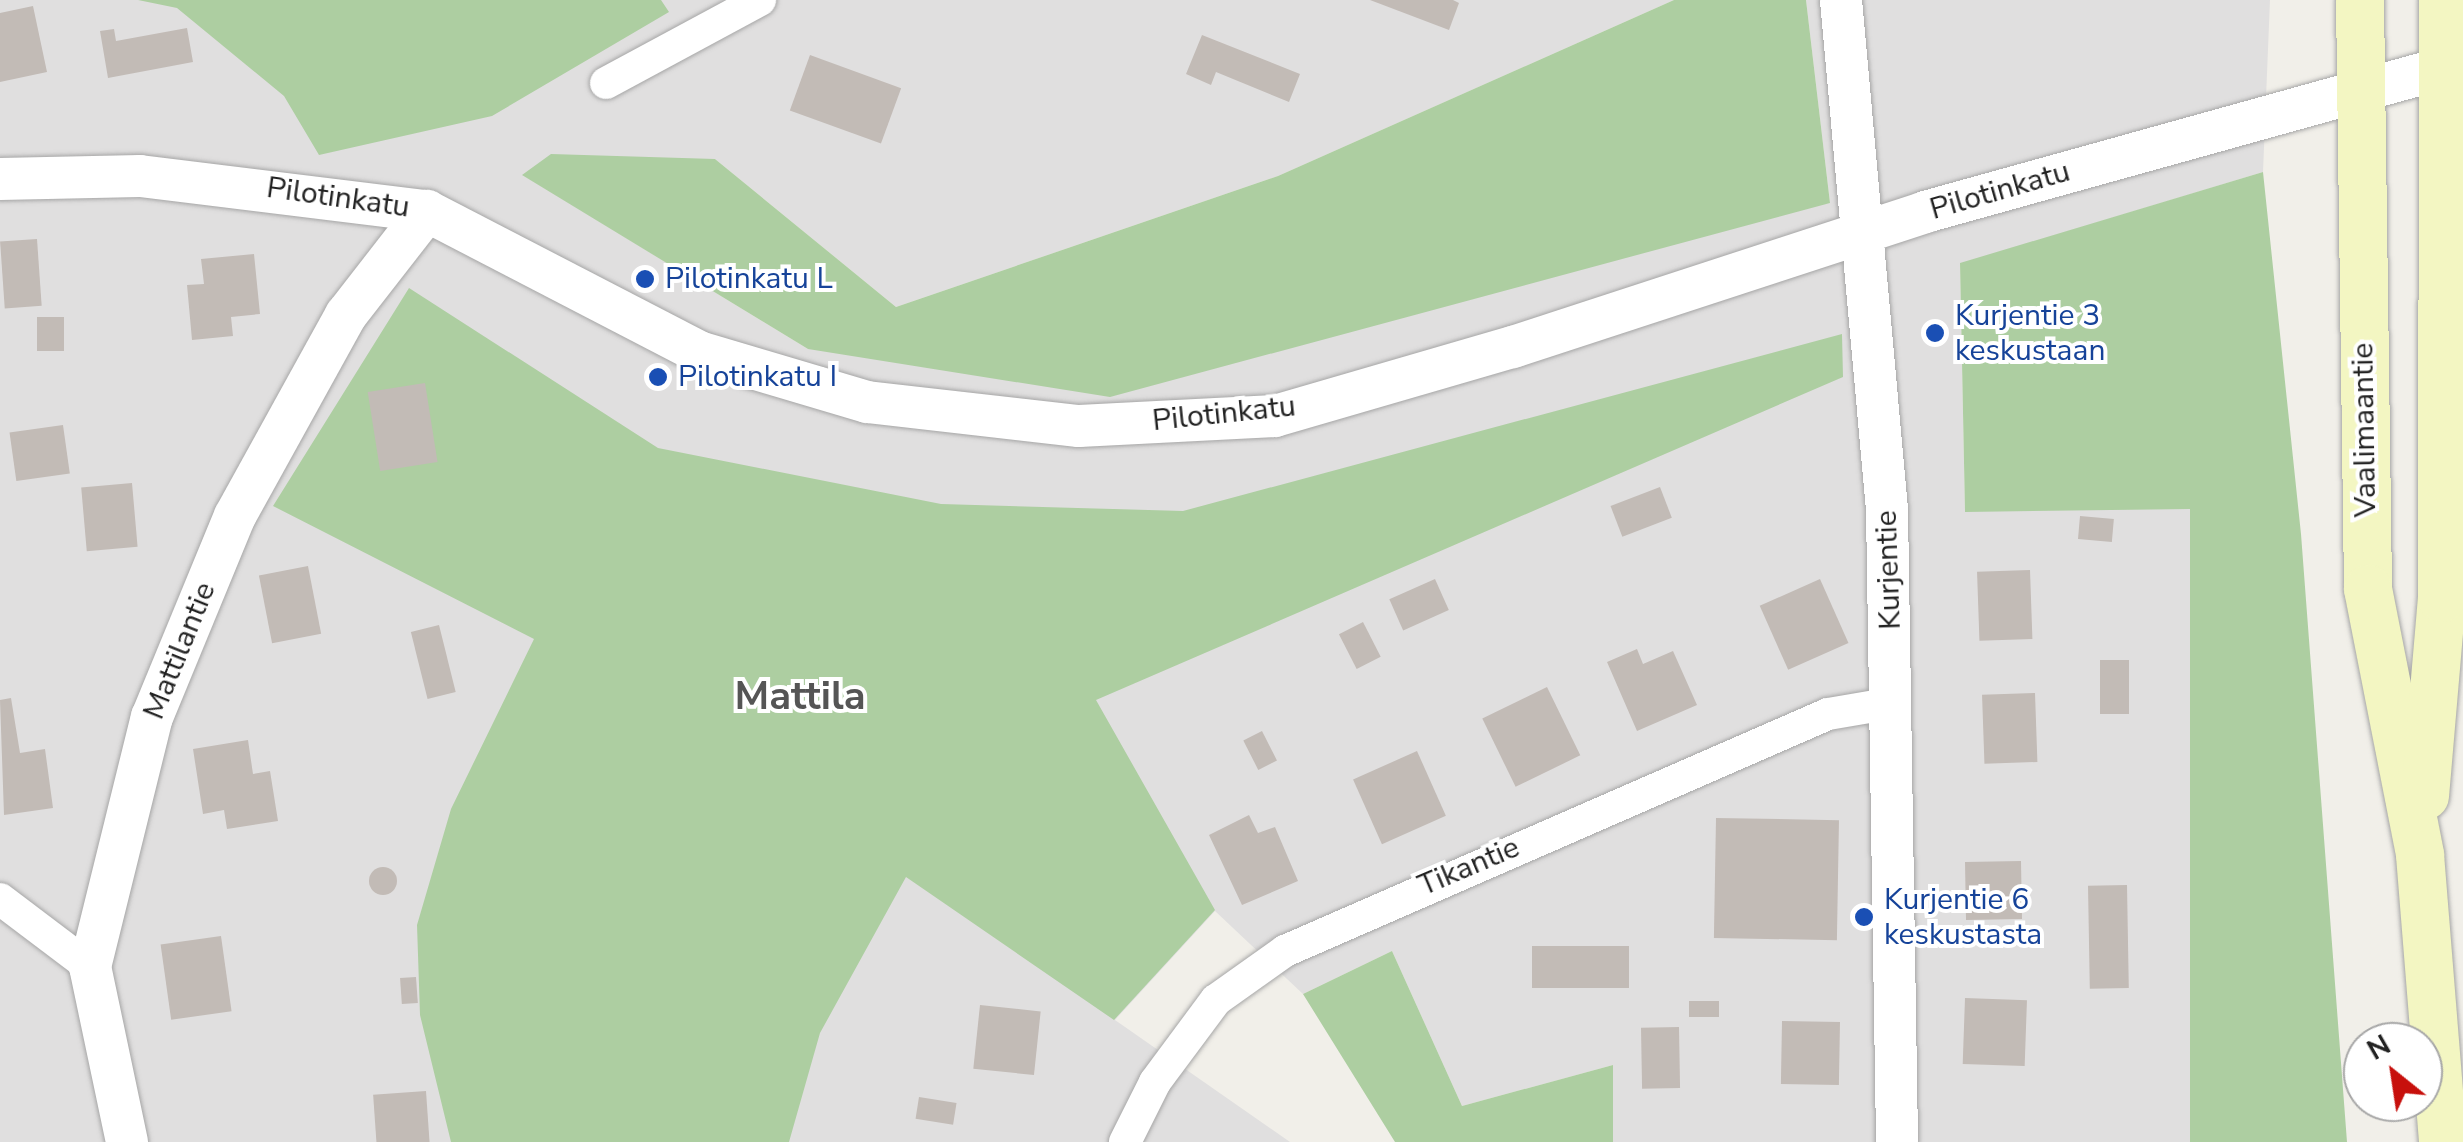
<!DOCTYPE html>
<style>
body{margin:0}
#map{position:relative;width:2463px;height:1142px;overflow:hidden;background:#f1efe9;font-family:"Nunito Sans",sans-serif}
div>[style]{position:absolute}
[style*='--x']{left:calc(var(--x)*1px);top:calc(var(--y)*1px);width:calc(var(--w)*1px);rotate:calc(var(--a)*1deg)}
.residential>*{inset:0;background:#e0dfdf}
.forest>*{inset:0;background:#adcea1}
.building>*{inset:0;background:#c2bbb6;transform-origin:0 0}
.round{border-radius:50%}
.roads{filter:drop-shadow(0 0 2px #a6a6a6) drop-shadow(0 0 2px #a6a6a6)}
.minor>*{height:32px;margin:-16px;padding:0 16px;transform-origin:16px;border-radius:16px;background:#fff}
.tertiary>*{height:42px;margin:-21px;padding:0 21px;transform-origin:21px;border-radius:21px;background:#fff}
.secondary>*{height:48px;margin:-24px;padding:0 24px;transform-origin:24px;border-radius:24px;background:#f3f6c2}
.dots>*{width:28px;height:28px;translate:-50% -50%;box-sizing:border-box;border:5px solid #fff;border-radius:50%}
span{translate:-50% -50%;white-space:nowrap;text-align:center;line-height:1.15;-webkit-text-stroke:8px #fff;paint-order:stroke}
.street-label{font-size:30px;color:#222}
.transit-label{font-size:30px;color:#164399}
.left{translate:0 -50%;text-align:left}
.district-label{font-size:40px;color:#555;font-weight:700}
.north{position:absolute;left:2343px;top:1022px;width:100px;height:100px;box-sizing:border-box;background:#fff;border:2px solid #a7a7a7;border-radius:50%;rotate:330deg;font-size:28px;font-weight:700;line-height:40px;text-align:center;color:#222}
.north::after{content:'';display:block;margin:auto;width:35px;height:45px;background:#c7100c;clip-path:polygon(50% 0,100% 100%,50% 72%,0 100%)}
</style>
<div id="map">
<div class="residential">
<i style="clip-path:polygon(0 0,1674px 0,1278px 176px,896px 307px,715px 159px,523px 175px,808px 349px,1830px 203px,1806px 0,2270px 0,2263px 172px,1960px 264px,1965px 511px,2190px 508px,2190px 1142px,1613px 1142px,1613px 1065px,1462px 1106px,1392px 951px,1303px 994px,1215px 911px,1115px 1020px,1290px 1142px,0 1142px)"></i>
</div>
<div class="forest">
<i style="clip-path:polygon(138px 0,661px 0,669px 12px,492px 116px,319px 155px,284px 96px,177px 8px)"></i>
<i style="clip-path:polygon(1674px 0,1806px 0,1830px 203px,1110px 397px,808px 349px,522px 175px,551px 154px,715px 159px,896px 307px,1278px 176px)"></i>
<i style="clip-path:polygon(2263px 172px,2301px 534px,2347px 1142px,2190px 1142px,2190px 509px,1965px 512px,1960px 263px)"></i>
<i style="clip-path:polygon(409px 288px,658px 448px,941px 504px,1183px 511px,1842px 334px,1843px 377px,1096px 700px,1215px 910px,1114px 1020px,906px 877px,820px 1033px,789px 1142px,451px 1142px,420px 1015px,417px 925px,451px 809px,534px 639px,273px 506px)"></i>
<i style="clip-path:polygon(1392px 951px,1462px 1106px,1613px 1065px,1613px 1142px,1395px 1142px,1303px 994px)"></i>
</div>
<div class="building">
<i style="clip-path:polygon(1370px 0,1453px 0,1459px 3px,1449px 30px)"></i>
<i style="clip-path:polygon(33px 6px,47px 72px,0 82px,0 13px)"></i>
<i style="clip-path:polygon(187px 28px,193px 62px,108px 78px,100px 31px,114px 29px,116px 41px)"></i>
<i style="clip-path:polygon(1202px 35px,1300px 74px,1289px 102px,1216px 72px,1211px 85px,1186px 74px)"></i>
<i style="left:810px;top:55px;width:97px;height:59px;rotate:20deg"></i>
<i style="left:37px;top:239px;width:67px;height:37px;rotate:86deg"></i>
<i style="clip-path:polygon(254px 254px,260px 314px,231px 317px,233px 336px,192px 340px,187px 285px,204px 284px,201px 259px)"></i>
<i style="left:37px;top:317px;width:27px;height:34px"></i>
<i style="left:425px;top:383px;width:80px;height:58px;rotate:81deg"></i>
<i style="left:63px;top:425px;width:49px;height:54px;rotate:82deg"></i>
<i style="left:132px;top:483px;width:64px;height:51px;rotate:85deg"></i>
<i style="left:1660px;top:487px;width:33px;height:53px;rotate:69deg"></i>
<i style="left:2080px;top:516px;width:34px;height:23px;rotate:5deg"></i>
<i style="left:308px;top:566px;width:69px;height:50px;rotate:79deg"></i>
<i style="left:2030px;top:570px;width:69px;height:53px;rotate:88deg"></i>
<i style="left:1435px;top:579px;width:34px;height:50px;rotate:66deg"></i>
<i style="left:1820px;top:579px;width:70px;height:66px;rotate:66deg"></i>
<i style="left:1363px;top:622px;width:39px;height:27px;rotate:63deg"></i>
<i style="left:439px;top:625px;width:69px;height:29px;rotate:76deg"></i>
<i style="clip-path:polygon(1637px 649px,1643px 664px,1673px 651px,1697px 705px,1637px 731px,1607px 662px)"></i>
<i style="left:2100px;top:660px;width:29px;height:54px"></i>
<i style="left:1547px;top:687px;width:76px;height:72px;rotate:64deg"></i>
<i style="left:2035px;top:693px;width:69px;height:53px;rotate:88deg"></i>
<i style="clip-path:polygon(11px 698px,20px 753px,45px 749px,53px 808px,4px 815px,0 700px)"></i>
<i style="left:1262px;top:731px;width:33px;height:21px;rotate:63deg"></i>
<i style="clip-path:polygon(248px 740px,253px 774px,270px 771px,278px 821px,227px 829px,224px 810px,203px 814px,193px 749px)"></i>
<i style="left:1417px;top:751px;width:71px;height:70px;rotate:66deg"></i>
<i style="clip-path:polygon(1249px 815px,1258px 833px,1275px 827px,1298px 881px,1242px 905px,1209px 835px)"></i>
<i style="left:1716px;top:818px;width:123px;height:120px;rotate:1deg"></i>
<i style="left:2021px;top:861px;width:58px;height:56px;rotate:89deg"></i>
<i class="round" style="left:369px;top:867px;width:28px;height:28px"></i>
<i style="left:2127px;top:885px;width:103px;height:39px;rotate:89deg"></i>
<i style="left:221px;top:936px;width:76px;height:61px;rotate:82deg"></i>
<i style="left:1532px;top:946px;width:97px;height:42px"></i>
<i style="left:416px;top:977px;width:26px;height:16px;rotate:86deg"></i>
<i style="left:1965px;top:998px;width:62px;height:66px;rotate:2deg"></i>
<i style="left:1689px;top:1001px;width:30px;height:16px"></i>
<i style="left:980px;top:1005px;width:61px;height:64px;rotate:6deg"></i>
<i style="left:1782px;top:1021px;width:58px;height:63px;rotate:1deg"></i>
<i style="left:1679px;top:1027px;width:61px;height:38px;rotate:89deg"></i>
<i style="left:426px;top:1091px;width:51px;height:53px;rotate:86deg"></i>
<i style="left:919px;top:1097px;width:38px;height:22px;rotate:9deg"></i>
</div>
<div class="roads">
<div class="minor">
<i style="--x:606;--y:83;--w:175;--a:-28.3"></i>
<i style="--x:0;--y:899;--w:113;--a:37.1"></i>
<i style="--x:1125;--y:1142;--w:67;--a:-63.4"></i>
<i style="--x:1155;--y:1082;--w:102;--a:-53.4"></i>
<i style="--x:1216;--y:1000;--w:85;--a:-35.4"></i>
<i style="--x:1285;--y:951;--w:592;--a:-23.58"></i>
<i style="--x:1828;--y:714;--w:66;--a:-9.6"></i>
</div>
<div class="tertiary">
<i style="--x:1841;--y:0;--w:511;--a:84.84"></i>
<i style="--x:1887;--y:509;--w:633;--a:89.09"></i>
<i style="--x:0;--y:179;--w:140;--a:-1.2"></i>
<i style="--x:140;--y:176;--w:289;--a:7"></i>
<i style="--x:427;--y:211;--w:306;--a:27.4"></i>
<i style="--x:699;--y:352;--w:175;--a:16.6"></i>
<i style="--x:867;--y:402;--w:213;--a:6.5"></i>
<i style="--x:1079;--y:426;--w:196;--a:-2.9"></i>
<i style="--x:1275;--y:416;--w:248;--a:-16.2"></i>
<i style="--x:1513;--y:347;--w:434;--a:-18.1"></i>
<i style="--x:1925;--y:212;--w:538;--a:-15.54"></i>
<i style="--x:127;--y:1142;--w:179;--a:-101.9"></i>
<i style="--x:90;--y:967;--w:258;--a:-76.1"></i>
<i style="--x:152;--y:717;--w:217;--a:-67.6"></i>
<i style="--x:235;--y:516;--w:230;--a:-61.1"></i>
<i style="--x:346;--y:315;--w:132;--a:-52.1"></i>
</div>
<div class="secondary">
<i style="--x:2360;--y:0;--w:589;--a:89.22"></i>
<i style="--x:2368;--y:589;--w:271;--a:78.9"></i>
<i style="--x:2420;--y:855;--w:288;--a:85.4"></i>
<i style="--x:2425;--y:796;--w:199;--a:-85.1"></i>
<i style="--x:2442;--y:598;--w:598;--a:-89.9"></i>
</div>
</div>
<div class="dots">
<i style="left:645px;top:279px;background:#1a4fb4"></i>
<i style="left:1935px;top:333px;background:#1a4fb4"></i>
<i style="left:658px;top:377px;background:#1a4fb4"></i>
<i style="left:1864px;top:917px;background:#1a4fb4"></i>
</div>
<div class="street-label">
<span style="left:2000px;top:191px;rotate:-16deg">Pilotinkatu</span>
<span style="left:338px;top:198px;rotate:8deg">Pilotinkatu</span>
<span style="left:1224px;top:414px;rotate:-6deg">Pilotinkatu</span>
<span style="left:2365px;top:430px;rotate:-91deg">Vaalimaantie</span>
<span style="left:1889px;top:570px;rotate:-92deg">Kurjentie</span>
<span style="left:180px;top:651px;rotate:-68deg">Mattilantie</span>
<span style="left:1469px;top:867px;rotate:-23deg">Tikantie</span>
</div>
<div class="transit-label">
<span class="left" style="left:665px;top:279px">Pilotinkatu L</span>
<span class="left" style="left:1955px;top:333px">Kurjentie 3<br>keskustaan</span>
<span class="left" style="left:678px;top:377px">Pilotinkatu I</span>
<span class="left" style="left:1884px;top:917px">Kurjentie 6<br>keskustasta</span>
</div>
<div class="district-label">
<span style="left:800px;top:696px">Mattila</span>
</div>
<div class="north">N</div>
</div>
